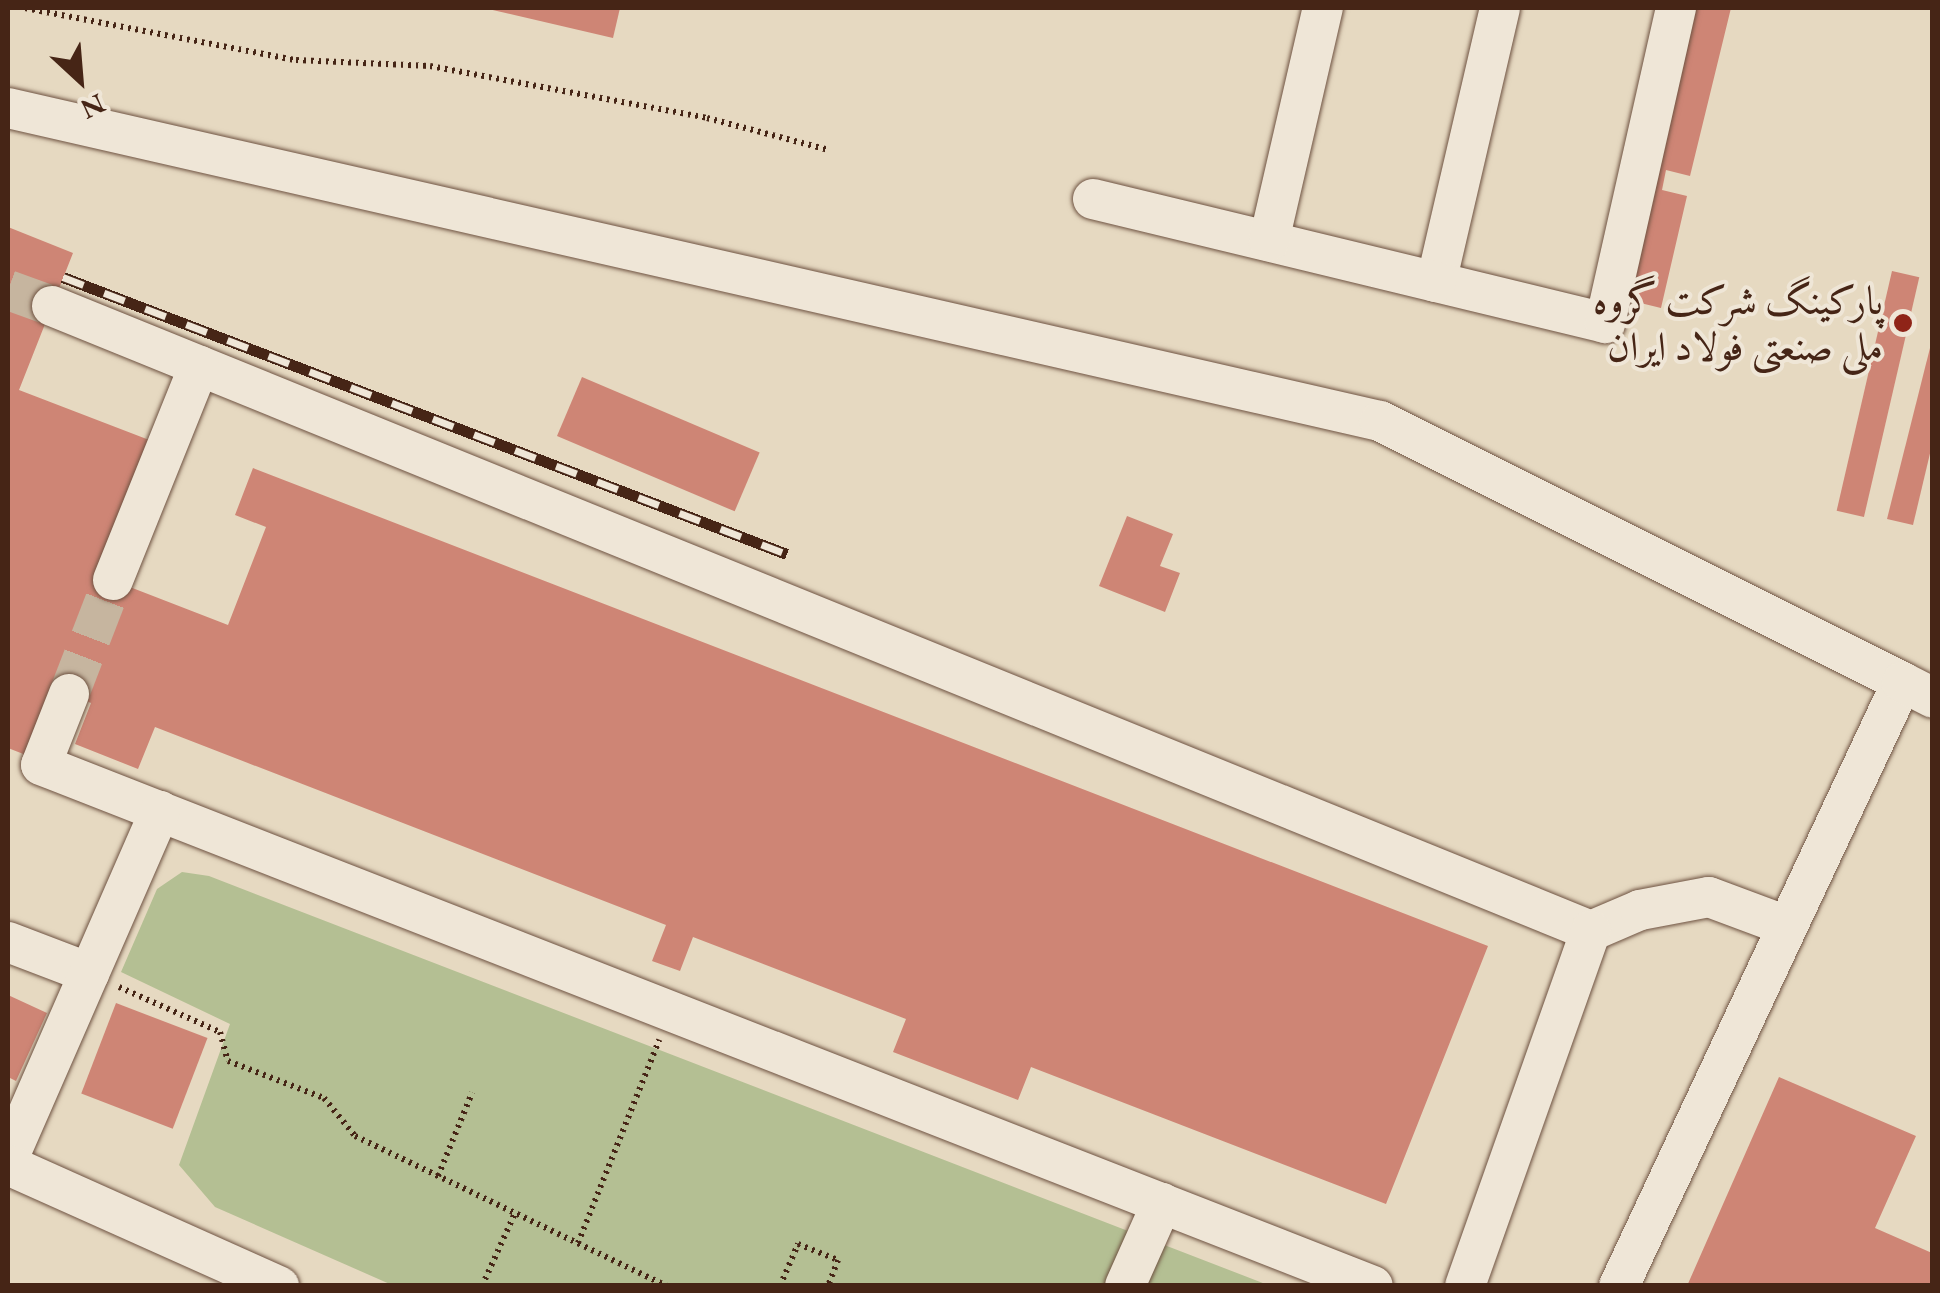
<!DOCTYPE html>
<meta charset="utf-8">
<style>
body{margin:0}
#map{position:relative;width:1940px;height:1293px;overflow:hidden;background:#e6d9c1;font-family:"EB Garamond",Amiri,serif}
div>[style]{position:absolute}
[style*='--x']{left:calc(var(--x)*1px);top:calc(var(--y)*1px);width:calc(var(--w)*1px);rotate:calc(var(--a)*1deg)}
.green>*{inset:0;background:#b4bf93}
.building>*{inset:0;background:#ce8575;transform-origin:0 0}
.minor-tunnel>*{height:40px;margin-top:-20px;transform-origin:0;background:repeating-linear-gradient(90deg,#c6b59f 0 40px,transparent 0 60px)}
.path>*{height:6px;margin-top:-3px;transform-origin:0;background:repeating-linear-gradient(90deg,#462516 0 2.5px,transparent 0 7.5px)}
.roads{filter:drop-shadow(0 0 2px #6e5241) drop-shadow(0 0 2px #6e5241)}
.minor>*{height:40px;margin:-20px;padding:0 20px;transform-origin:20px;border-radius:20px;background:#efe6d7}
.rail>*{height:11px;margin-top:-5.5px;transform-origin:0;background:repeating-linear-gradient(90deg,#efe6d7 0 22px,#462516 0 44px);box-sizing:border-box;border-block:2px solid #462516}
.dots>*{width:28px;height:28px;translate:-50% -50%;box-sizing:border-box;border:5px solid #efe6d7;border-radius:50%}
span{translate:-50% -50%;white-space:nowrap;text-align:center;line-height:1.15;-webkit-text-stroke:8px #efe6d7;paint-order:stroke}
.poi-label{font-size:40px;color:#462516}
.right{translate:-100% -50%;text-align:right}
.frame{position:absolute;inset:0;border:10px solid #462516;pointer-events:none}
.north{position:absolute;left:30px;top:30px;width:100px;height:100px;-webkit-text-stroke:8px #efe6d7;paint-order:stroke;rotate:154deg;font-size:28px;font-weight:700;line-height:40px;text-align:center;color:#462516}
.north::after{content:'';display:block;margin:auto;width:35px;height:45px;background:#462516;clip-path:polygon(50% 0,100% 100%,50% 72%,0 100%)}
</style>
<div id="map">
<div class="green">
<i style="clip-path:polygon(182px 872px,209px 876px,1268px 1285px,392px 1285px,215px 1207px,179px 1165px,230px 1024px,121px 972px,157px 889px)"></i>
</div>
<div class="building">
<i style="clip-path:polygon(484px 8px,620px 8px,613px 38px)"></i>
<i style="clip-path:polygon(1694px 8px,1731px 8px,1690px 176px,1666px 170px,1662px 190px,1687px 196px,1661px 308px,1624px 299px)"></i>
<i style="clip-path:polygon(8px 227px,73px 253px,19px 390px,157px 443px,104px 577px,228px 625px,266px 527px,235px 515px,253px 468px,1488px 946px,1386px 1204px,1031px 1067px,1018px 1100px,893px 1052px,906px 1019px,693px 937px,680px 971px,652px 961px,666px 925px,155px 727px,138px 769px,75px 744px,91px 703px,58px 690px,31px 757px,8px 748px)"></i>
<i style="left:1892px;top:271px;width:28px;height:246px;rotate:13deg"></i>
<i style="clip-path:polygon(1932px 340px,1932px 445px,1913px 525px,1887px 519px)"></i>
<i style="left:582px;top:377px;width:193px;height:64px;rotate:23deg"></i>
<i style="clip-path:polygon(1127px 516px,1173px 534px,1160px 566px,1180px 573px,1165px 612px,1099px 586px)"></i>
<i style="clip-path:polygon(8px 995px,47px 1013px,16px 1081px,8px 1077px)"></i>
<i style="left:116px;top:1003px;width:98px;height:97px;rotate:21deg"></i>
<i style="clip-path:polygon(1779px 1077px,1916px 1136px,1875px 1228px,1932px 1253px,1932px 1286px,1687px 1286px)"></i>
</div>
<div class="minor-tunnel">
<i style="--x:8;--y:290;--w:47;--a:20"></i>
<i style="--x:69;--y:694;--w:122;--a:-68.9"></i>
</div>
<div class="path">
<i style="--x:25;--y:8;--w:276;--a:10.9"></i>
<i style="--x:296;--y:60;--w:134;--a:2.6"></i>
<i style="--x:430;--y:66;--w:282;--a:10.6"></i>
<i style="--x:707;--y:118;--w:126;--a:14.7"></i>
<i style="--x:119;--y:987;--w:111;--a:24"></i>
<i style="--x:220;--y:1032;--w:30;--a:75"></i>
<i style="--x:228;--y:1061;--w:103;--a:21.1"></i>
<i style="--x:324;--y:1098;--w:49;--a:50.8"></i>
<i style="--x:355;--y:1136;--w:346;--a:25.7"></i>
<i style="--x:438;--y:1176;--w:90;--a:-67.7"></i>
<i style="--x:578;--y:1243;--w:219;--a:-68.2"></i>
<i style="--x:482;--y:1286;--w:80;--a:-65.7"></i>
<i style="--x:780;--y:1286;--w:46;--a:-66.8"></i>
<i style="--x:798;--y:1244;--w:43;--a:21.8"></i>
<i style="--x:838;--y:1260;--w:28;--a:111"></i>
</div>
<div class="roads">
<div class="minor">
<i style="--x:1500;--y:8;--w:281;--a:103.1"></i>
<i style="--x:1436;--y:282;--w:174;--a:13.6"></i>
<i style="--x:1605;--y:323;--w:323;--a:-77.3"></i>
<i style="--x:8;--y:108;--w:1407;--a:12.85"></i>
<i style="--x:1380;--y:421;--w:584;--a:26.57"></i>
<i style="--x:1093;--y:199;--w:353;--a:13.6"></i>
<i style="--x:1269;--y:241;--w:239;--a:-77"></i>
<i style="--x:52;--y:306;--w:1661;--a:22.1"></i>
<i style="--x:1591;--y:931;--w:53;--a:-23.2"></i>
<i style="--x:1640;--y:910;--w:70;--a:-10.7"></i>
<i style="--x:1709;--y:897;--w:83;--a:20.4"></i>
<i style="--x:113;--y:580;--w:231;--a:-68.1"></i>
<i style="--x:69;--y:694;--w:76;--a:111.5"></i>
<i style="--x:41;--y:765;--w:1430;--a:21.36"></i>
<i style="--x:8;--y:942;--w:87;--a:20.9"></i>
<i style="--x:8;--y:1159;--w:380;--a:-66.4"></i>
<i style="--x:8;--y:1165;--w:297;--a:24.1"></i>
<i style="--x:1125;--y:1286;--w:91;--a:-66"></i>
<i style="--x:1465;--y:1286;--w:377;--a:-70.5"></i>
<i style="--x:1619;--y:1286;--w:667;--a:-64.89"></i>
<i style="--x:1902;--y:682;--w:34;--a:27"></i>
</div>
</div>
<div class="rail">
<i style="--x:63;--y:277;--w:775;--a:20.94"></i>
</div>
<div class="dots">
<i style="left:1903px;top:323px;background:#8f2418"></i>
</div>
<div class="poi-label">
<span class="right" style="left:1883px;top:323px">پارکینگ شرکت گروه<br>ملی صنعتی فولاد ایران</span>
</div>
<div class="frame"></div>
<div class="north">N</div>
</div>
